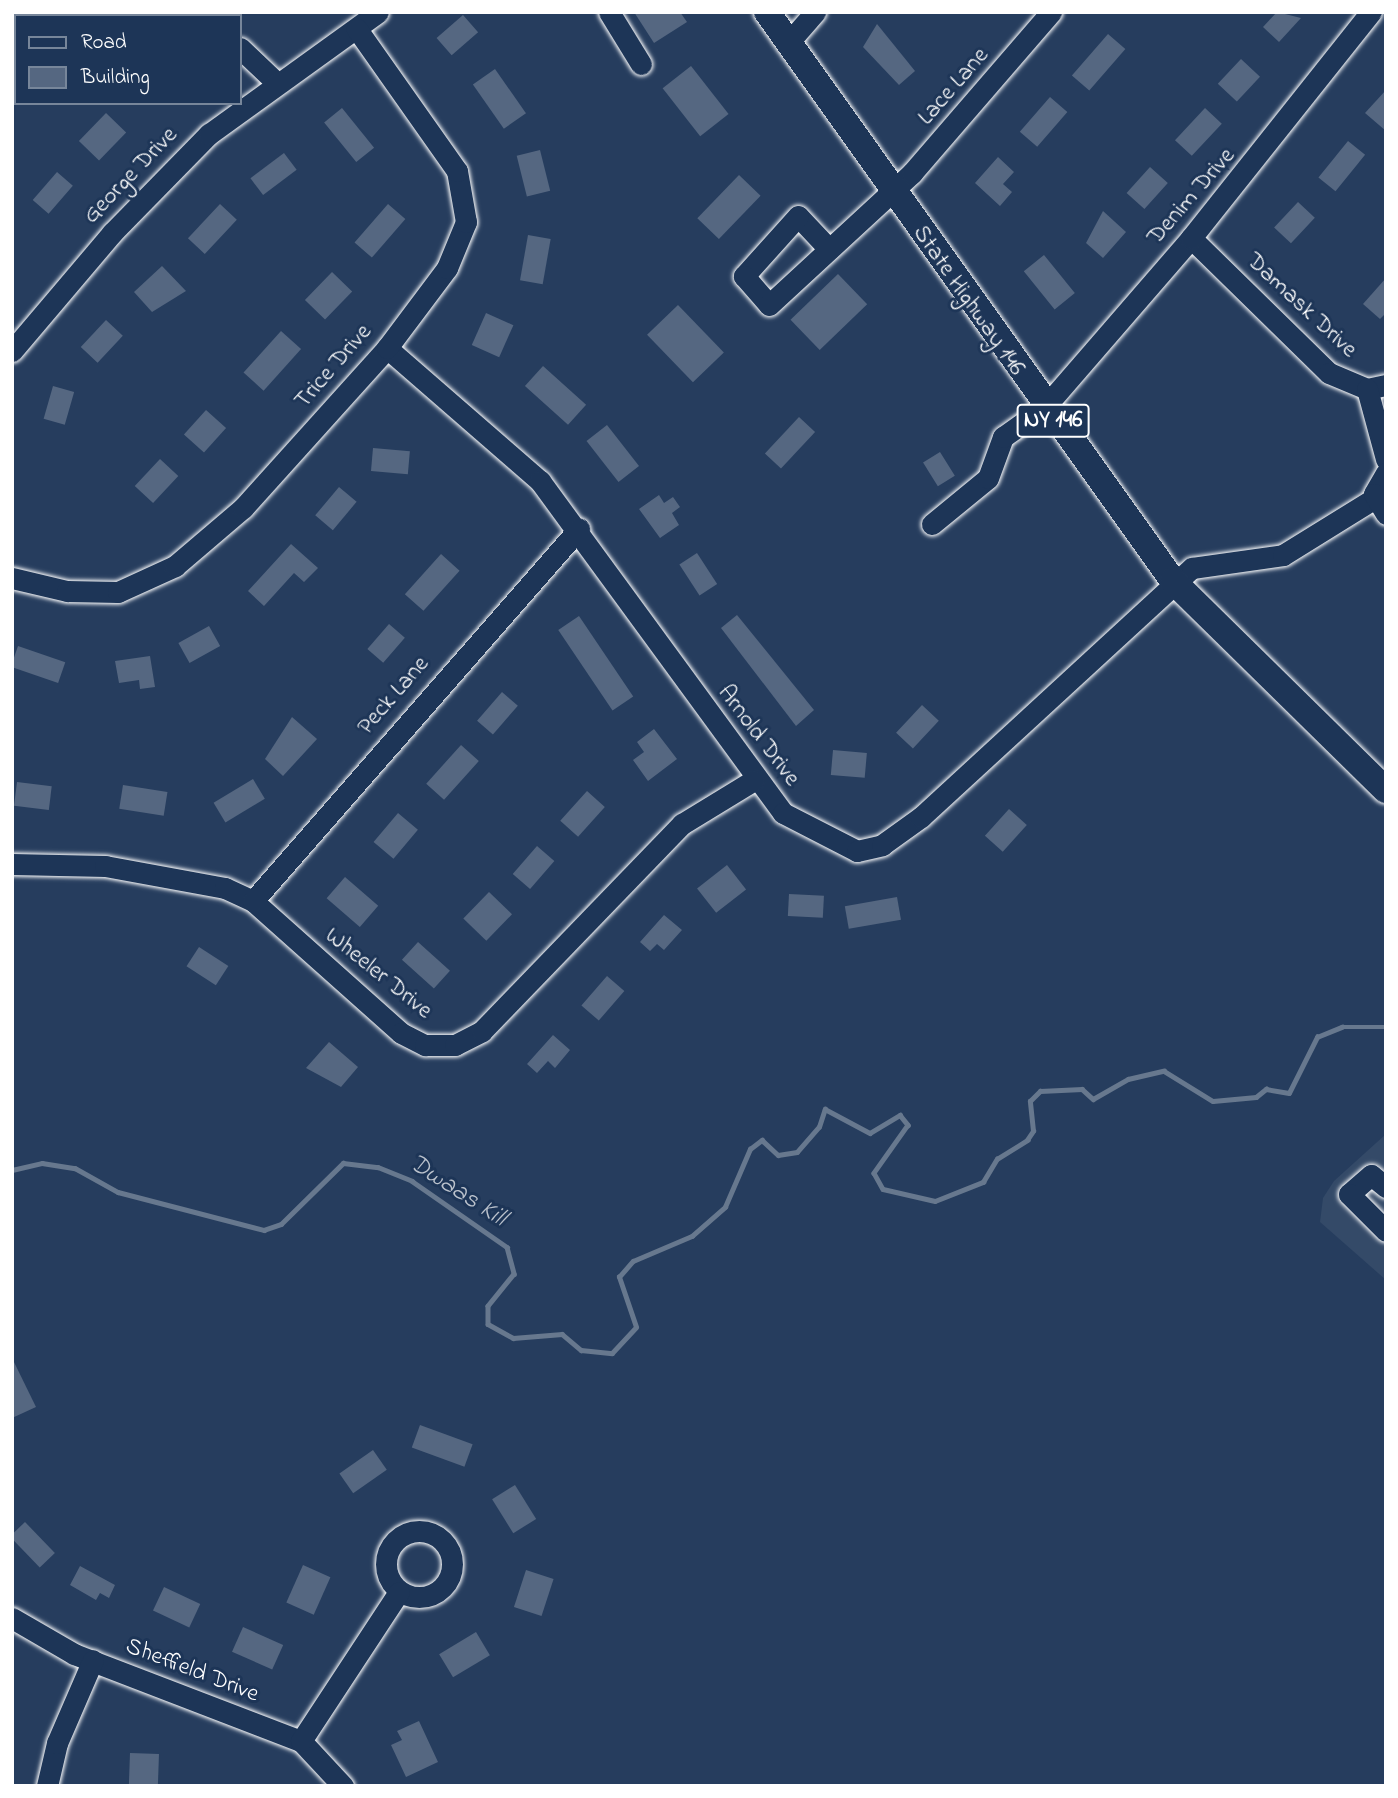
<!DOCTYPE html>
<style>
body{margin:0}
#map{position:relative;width:1398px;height:1798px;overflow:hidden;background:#263d5e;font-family:"Indie Flower",sans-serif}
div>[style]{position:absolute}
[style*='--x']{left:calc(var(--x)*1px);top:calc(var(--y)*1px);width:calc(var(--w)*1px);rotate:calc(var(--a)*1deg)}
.built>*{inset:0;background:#344a68}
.stream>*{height:4.5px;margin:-2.25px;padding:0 2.25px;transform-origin:2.25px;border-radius:2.25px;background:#67788e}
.building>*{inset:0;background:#556781;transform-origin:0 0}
.roads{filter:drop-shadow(0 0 2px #fff) drop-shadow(0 0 2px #fff)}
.minor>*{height:21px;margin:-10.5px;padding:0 10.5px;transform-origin:10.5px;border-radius:10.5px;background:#1d3557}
.minor>.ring{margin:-10.5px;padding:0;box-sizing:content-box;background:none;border:21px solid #1d3557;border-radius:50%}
.major>*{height:26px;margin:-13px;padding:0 13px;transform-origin:13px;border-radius:13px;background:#1d3557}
span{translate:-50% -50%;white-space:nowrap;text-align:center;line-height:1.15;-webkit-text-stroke:6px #1d3557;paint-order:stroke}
.shield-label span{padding:2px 5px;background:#1d3557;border:2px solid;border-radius:5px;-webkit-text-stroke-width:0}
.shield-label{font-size:23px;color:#fff;font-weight:700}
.street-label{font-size:24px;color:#fff}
.water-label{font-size:26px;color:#bbc2cc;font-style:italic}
.frame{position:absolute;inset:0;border:14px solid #fff;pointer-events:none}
.legend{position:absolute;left:14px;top:14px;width:228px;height:91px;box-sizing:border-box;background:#1d3557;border:2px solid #77869a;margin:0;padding:9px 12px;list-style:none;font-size:21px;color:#fff}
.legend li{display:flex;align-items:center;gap:14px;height:35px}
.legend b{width:35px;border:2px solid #77869a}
</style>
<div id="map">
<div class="built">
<i style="clip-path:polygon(1386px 1134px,1386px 1280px,1320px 1222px,1323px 1198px,1334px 1181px)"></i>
</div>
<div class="stream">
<i style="--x:12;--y:1170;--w:31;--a:-13"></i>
<i style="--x:42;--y:1163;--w:33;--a:9"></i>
<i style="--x:75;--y:1168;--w:49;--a:29.2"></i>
<i style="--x:118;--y:1192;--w:151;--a:14.6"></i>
<i style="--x:264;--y:1230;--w:18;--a:-19"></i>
<i style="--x:281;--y:1224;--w:87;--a:-44.5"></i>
<i style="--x:343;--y:1163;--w:35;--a:7"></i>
<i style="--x:378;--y:1167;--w:37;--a:22"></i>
<i style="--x:412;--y:1181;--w:116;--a:34.8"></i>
<i style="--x:507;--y:1247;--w:28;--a:75"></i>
<i style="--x:514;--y:1274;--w:41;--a:129.1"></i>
<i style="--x:488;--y:1306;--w:18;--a:90"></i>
<i style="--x:488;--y:1324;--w:29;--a:29"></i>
<i style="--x:513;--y:1338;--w:49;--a:-4.7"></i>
<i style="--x:562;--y:1334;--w:25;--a:40"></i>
<i style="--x:581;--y:1350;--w:31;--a:6"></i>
<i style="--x:612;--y:1353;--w:35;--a:-47"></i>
<i style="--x:636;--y:1327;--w:53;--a:-108.8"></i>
<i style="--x:619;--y:1277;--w:21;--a:-49"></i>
<i style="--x:633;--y:1261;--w:64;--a:-23"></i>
<i style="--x:692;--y:1236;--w:44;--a:-41.3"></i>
<i style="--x:725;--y:1207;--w:63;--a:-66.7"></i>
<i style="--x:750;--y:1149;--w:15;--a:-37"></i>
<i style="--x:762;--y:1140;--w:22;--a:43"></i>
<i style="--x:778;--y:1155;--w:19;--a:-9"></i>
<i style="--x:797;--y:1152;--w:33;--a:-49"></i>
<i style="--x:819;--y:1127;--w:19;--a:-72"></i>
<i style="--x:825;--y:1109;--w:51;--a:28.1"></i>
<i style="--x:870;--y:1133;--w:35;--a:-31"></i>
<i style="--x:900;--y:1115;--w:13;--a:51"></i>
<i style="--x:908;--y:1125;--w:59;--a:125.3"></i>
<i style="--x:874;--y:1173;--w:18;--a:61"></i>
<i style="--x:883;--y:1189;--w:53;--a:13"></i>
<i style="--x:935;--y:1201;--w:52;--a:-21.6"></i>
<i style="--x:983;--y:1182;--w:27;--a:-59"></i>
<i style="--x:997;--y:1159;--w:36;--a:-32"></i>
<i style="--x:1027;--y:1140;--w:11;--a:-56"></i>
<i style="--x:1033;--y:1131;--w:30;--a:-96"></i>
<i style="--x:1030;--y:1101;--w:14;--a:-45"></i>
<i style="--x:1040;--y:1091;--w:42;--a:-2.7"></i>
<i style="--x:1082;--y:1089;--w:15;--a:42"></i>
<i style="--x:1093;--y:1099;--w:40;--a:-29.7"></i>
<i style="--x:1128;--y:1079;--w:37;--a:-13"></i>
<i style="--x:1164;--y:1071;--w:57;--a:31.5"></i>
<i style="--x:1213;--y:1101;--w:43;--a:-5.3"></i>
<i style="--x:1256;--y:1097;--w:13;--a:-39"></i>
<i style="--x:1266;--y:1089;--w:23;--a:10"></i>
<i style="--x:1289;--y:1093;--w:63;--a:-63.4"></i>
<i style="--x:1317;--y:1037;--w:27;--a:-22"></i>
<i style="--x:1342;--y:1027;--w:44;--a:0"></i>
</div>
<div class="building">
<i style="clip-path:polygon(634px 12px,680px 12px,687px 22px,654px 43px)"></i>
<i style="clip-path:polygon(1277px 12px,1301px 18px,1279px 42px,1263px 27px)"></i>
<i style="left:463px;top:15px;width:23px;height:35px;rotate:49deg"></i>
<i style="clip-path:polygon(877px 24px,915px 71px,899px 85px,863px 47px)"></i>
<i style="left:1108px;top:34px;width:23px;height:55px;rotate:41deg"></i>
<i style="left:1241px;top:59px;width:26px;height:34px;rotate:43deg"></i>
<i style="left:691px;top:66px;width:61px;height:36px;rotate:52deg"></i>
<i style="left:495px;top:69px;width:54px;height:27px;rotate:55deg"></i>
<i style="clip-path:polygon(1386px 90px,1386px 131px,1365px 113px)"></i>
<i style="left:1050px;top:97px;width:23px;height:46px;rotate:41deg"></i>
<i style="left:342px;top:108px;width:51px;height:23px;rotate:51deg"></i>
<i style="left:1205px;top:108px;width:23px;height:44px;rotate:43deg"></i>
<i style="left:106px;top:113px;width:28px;height:39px;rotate:44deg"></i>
<i style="left:1348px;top:141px;width:22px;height:47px;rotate:39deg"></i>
<i style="left:540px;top:150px;width:42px;height:24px;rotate:76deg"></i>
<i style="left:284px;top:153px;width:21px;height:42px;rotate:53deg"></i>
<i style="clip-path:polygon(998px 157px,1014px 172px,1003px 184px,1012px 192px,1000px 206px,975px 183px)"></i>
<i style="left:1150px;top:167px;width:24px;height:35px;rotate:42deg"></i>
<i style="left:57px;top:172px;width:21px;height:37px;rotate:41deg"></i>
<i style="left:739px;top:175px;width:30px;height:60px;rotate:44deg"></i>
<i style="left:1298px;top:202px;width:23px;height:35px;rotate:43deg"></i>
<i style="left:220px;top:204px;width:23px;height:47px;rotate:43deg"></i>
<i style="left:388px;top:204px;width:23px;height:51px;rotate:41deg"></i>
<i style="clip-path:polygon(1103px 211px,1126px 232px,1103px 258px,1086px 243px)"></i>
<i style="left:528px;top:235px;width:23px;height:46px;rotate:10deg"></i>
<i style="left:1044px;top:255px;width:49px;height:26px;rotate:51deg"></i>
<i style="clip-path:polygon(162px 266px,186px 291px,152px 312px,134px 292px)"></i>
<i style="left:332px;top:272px;width:28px;height:39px;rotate:44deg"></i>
<i style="left:838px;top:274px;width:42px;height:66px;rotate:46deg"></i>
<i style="clip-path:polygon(1386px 278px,1386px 313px,1380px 319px,1363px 304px)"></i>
<i style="left:678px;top:305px;width:66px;height:43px;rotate:46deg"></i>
<i style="left:486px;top:313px;width:30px;height:35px;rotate:24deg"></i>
<i style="left:106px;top:320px;width:23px;height:37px;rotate:43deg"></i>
<i style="left:281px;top:331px;width:27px;height:56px;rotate:42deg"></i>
<i style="left:543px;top:366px;width:58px;height:27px;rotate:42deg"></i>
<i style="left:53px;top:386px;width:22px;height:34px;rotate:16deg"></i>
<i style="left:206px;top:410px;width:27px;height:33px;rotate:42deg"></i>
<i style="left:799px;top:417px;width:22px;height:50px;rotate:43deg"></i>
<i style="left:607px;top:425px;width:52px;height:26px;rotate:52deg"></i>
<i style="left:373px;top:448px;width:37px;height:23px;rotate:5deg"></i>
<i style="left:940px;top:452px;width:28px;height:20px;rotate:58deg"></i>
<i style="left:160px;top:459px;width:25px;height:37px;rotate:43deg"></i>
<i style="left:339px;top:487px;width:23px;height:37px;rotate:40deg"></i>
<i style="clip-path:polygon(659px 495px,664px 503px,673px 497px,680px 507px,672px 513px,679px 525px,660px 538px,639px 509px)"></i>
<i style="clip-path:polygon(291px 544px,318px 568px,304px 582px,294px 573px,264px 606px,248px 591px)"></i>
<i style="left:697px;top:553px;width:37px;height:21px;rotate:57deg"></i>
<i style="left:441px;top:554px;width:25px;height:54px;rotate:42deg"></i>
<i style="clip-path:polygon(737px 615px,814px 710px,796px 726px,721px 628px)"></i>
<i style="left:579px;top:616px;width:97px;height:25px;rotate:56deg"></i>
<i style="left:389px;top:624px;width:21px;height:33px;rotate:41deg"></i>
<i style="left:209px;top:626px;width:23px;height:35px;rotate:61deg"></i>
<i style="left:18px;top:646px;width:50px;height:22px;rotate:19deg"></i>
<i style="clip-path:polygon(150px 656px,155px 687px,140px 689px,139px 680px,119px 683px,115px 661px)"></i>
<i style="left:502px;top:692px;width:21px;height:38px;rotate:41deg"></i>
<i style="left:922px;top:705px;width:23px;height:38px;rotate:43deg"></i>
<i style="clip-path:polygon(292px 717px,317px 739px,283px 776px,265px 759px)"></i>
<i style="clip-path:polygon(654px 729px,677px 759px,648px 781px,633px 760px,644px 752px,637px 742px)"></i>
<i style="left:461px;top:745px;width:24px;height:52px;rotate:42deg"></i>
<i style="left:833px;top:750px;width:34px;height:25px;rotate:5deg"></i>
<i style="left:253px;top:779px;width:23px;height:46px;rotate:59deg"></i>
<i style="left:17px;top:782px;width:35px;height:24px;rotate:7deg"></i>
<i style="left:123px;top:785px;width:45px;height:24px;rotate:9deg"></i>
<i style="left:587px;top:791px;width:24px;height:40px;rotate:42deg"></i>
<i style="left:1009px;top:809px;width:24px;height:36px;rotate:42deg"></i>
<i style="left:398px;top:813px;width:26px;height:38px;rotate:40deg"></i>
<i style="left:537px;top:846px;width:23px;height:37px;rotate:41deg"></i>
<i style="left:727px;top:865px;width:31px;height:38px;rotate:52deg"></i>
<i style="left:345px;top:877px;width:44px;height:28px;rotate:41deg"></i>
<i style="left:489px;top:892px;width:32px;height:37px;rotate:44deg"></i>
<i style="left:789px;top:894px;width:35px;height:22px;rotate:3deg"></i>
<i style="left:897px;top:897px;width:23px;height:53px;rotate:80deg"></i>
<i style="clip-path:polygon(664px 915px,682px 930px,664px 950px,657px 944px,650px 951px,640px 942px)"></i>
<i style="left:418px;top:942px;width:43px;height:24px;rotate:42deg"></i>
<i style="left:199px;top:947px;width:35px;height:23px;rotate:33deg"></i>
<i style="left:607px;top:976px;width:23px;height:39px;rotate:41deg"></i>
<i style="clip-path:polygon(553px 1035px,570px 1050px,555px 1068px,548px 1061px,537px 1073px,527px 1064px)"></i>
<i style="clip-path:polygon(329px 1042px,358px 1067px,341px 1087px,306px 1068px)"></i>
<i style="clip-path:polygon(12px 1358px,36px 1407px,12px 1418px)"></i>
<i style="left:420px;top:1425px;width:56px;height:24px;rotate:20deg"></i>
<i style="left:373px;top:1450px;width:24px;height:41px;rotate:55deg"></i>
<i style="left:515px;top:1485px;width:40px;height:27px;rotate:58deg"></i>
<i style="left:25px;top:1522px;width:43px;height:21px;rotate:46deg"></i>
<i style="left:303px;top:1565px;width:30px;height:41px;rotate:24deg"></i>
<i style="clip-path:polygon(80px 1566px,115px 1585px,109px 1598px,100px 1593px,96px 1600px,70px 1585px)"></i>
<i style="left:526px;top:1570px;width:29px;height:39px;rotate:18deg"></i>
<i style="left:164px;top:1587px;width:40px;height:26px;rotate:25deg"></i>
<i style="left:243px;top:1627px;width:44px;height:27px;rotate:24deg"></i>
<i style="left:476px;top:1632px;width:27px;height:43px;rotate:59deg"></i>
<i style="clip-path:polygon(419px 1721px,438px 1762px,406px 1777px,391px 1745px,402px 1740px,397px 1731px)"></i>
<i style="left:130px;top:1753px;width:29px;height:33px;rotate:2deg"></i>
</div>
<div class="roads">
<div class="minor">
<i style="--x:199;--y:12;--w:6;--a:45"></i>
<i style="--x:609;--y:12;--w:61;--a:58.4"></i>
<i style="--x:789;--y:42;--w:40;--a:-49"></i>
<i style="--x:240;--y:48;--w:51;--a:43.4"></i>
<i style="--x:1191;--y:238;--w:193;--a:44.4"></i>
<i style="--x:1329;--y:373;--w:41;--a:22.8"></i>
<i style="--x:1367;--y:389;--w:19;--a:-12"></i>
<i style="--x:829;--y:249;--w:45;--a:-133.2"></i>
<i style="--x:798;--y:216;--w:81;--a:132"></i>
<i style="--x:744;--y:276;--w:38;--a:49"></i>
<i style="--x:769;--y:305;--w:195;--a:-42.7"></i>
<i style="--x:912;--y:173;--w:213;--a:-49.2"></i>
<i style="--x:387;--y:348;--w:203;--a:41"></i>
<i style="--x:540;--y:481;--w:411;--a:53.8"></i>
<i style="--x:783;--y:813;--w:83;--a:27.2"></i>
<i style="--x:857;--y:851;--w:26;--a:-13"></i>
<i style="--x:882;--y:845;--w:48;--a:-35.7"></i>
<i style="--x:921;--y:817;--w:368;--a:-42.6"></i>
<i style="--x:1192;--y:568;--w:92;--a:-8.1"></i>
<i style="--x:1283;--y:555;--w:108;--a:-31.8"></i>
<i style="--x:12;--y:351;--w:155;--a:-49.7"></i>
<i style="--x:112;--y:233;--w:139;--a:-45.6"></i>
<i style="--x:209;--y:134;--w:208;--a:-35.8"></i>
<i style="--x:1367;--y:389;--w:73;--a:74.8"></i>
<i style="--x:1386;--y:473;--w:24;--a:120"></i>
<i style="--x:1374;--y:494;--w:23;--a:59"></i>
<i style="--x:932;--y:524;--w:72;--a:-39.4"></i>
<i style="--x:988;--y:478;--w:44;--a:-69.9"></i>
<i style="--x:1003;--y:437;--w:50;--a:-35.3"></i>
<i style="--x:1044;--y:408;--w:225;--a:-49.1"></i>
<i style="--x:1191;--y:238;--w:289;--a:-51.5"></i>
<i style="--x:12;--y:578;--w:57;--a:13.3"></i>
<i style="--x:67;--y:591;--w:51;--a:1.1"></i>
<i style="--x:118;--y:592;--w:63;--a:-24.5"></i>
<i style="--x:175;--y:566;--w:89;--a:-40.5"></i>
<i style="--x:243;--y:508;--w:215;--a:-48"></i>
<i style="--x:387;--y:348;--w:100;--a:-53.1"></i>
<i style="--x:447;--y:268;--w:50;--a:-67.6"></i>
<i style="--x:466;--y:222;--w:52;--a:-100"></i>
<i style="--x:457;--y:171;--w:174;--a:-125.2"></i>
<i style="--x:12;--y:864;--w:93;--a:1.2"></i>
<i style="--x:105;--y:866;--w:122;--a:10.4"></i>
<i style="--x:225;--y:888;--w:31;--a:25"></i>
<i style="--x:253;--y:901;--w:198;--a:41.7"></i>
<i style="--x:401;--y:1033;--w:27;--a:27"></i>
<i style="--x:425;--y:1045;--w:30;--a:0"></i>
<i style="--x:455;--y:1045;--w:30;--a:-27"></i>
<i style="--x:482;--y:1031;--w:288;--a:-46"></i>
<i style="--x:682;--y:824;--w:84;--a:-31.4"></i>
<i style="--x:253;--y:901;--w:495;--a:-48.8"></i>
<i style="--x:1386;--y:1187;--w:19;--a:-141"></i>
<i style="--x:1371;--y:1175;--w:29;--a:139"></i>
<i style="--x:1349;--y:1194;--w:52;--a:45"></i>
<i class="ring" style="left:386px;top:1531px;width:45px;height:45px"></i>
<i style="--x:12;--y:1618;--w:72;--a:30.1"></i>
<i style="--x:74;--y:1654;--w:243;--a:21"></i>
<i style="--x:301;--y:1741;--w:62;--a:47"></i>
<i style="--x:301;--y:1741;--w:178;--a:-56.7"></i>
<i style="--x:47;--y:1786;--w:44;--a:-76.9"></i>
<i style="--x:57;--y:1743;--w:90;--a:-66.6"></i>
</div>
<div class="major">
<i style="--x:767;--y:12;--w:699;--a:54.49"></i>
<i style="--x:1173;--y:581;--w:298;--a:44.5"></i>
</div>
</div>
<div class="shield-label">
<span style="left:1053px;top:421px">NY 146</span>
</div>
<div class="street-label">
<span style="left:954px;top:87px;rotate:-49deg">Lace Lane</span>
<span style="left:131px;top:176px;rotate:-46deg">George Drive</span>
<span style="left:1192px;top:197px;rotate:-49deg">Denim Drive</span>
<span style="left:968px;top:301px;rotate:55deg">State Highway 146</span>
<span style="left:1301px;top:306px;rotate:43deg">Damask Drive</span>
<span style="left:334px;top:367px;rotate:-49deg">Trice Drive</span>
<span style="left:394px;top:696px;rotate:-49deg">Peck Lane</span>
<span style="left:758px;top:736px;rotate:53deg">Arnold Drive</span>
<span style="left:378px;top:974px;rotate:39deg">Wheeler Drive</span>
<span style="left:192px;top:1671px;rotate:21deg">Sheffield Drive</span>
</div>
<div class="water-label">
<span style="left:457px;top:1192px;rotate:33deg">Dwaas Kill</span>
</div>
<div class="frame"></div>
<ul class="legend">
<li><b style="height:9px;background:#1d3557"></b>Road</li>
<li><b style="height:19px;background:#556781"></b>Building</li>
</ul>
</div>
